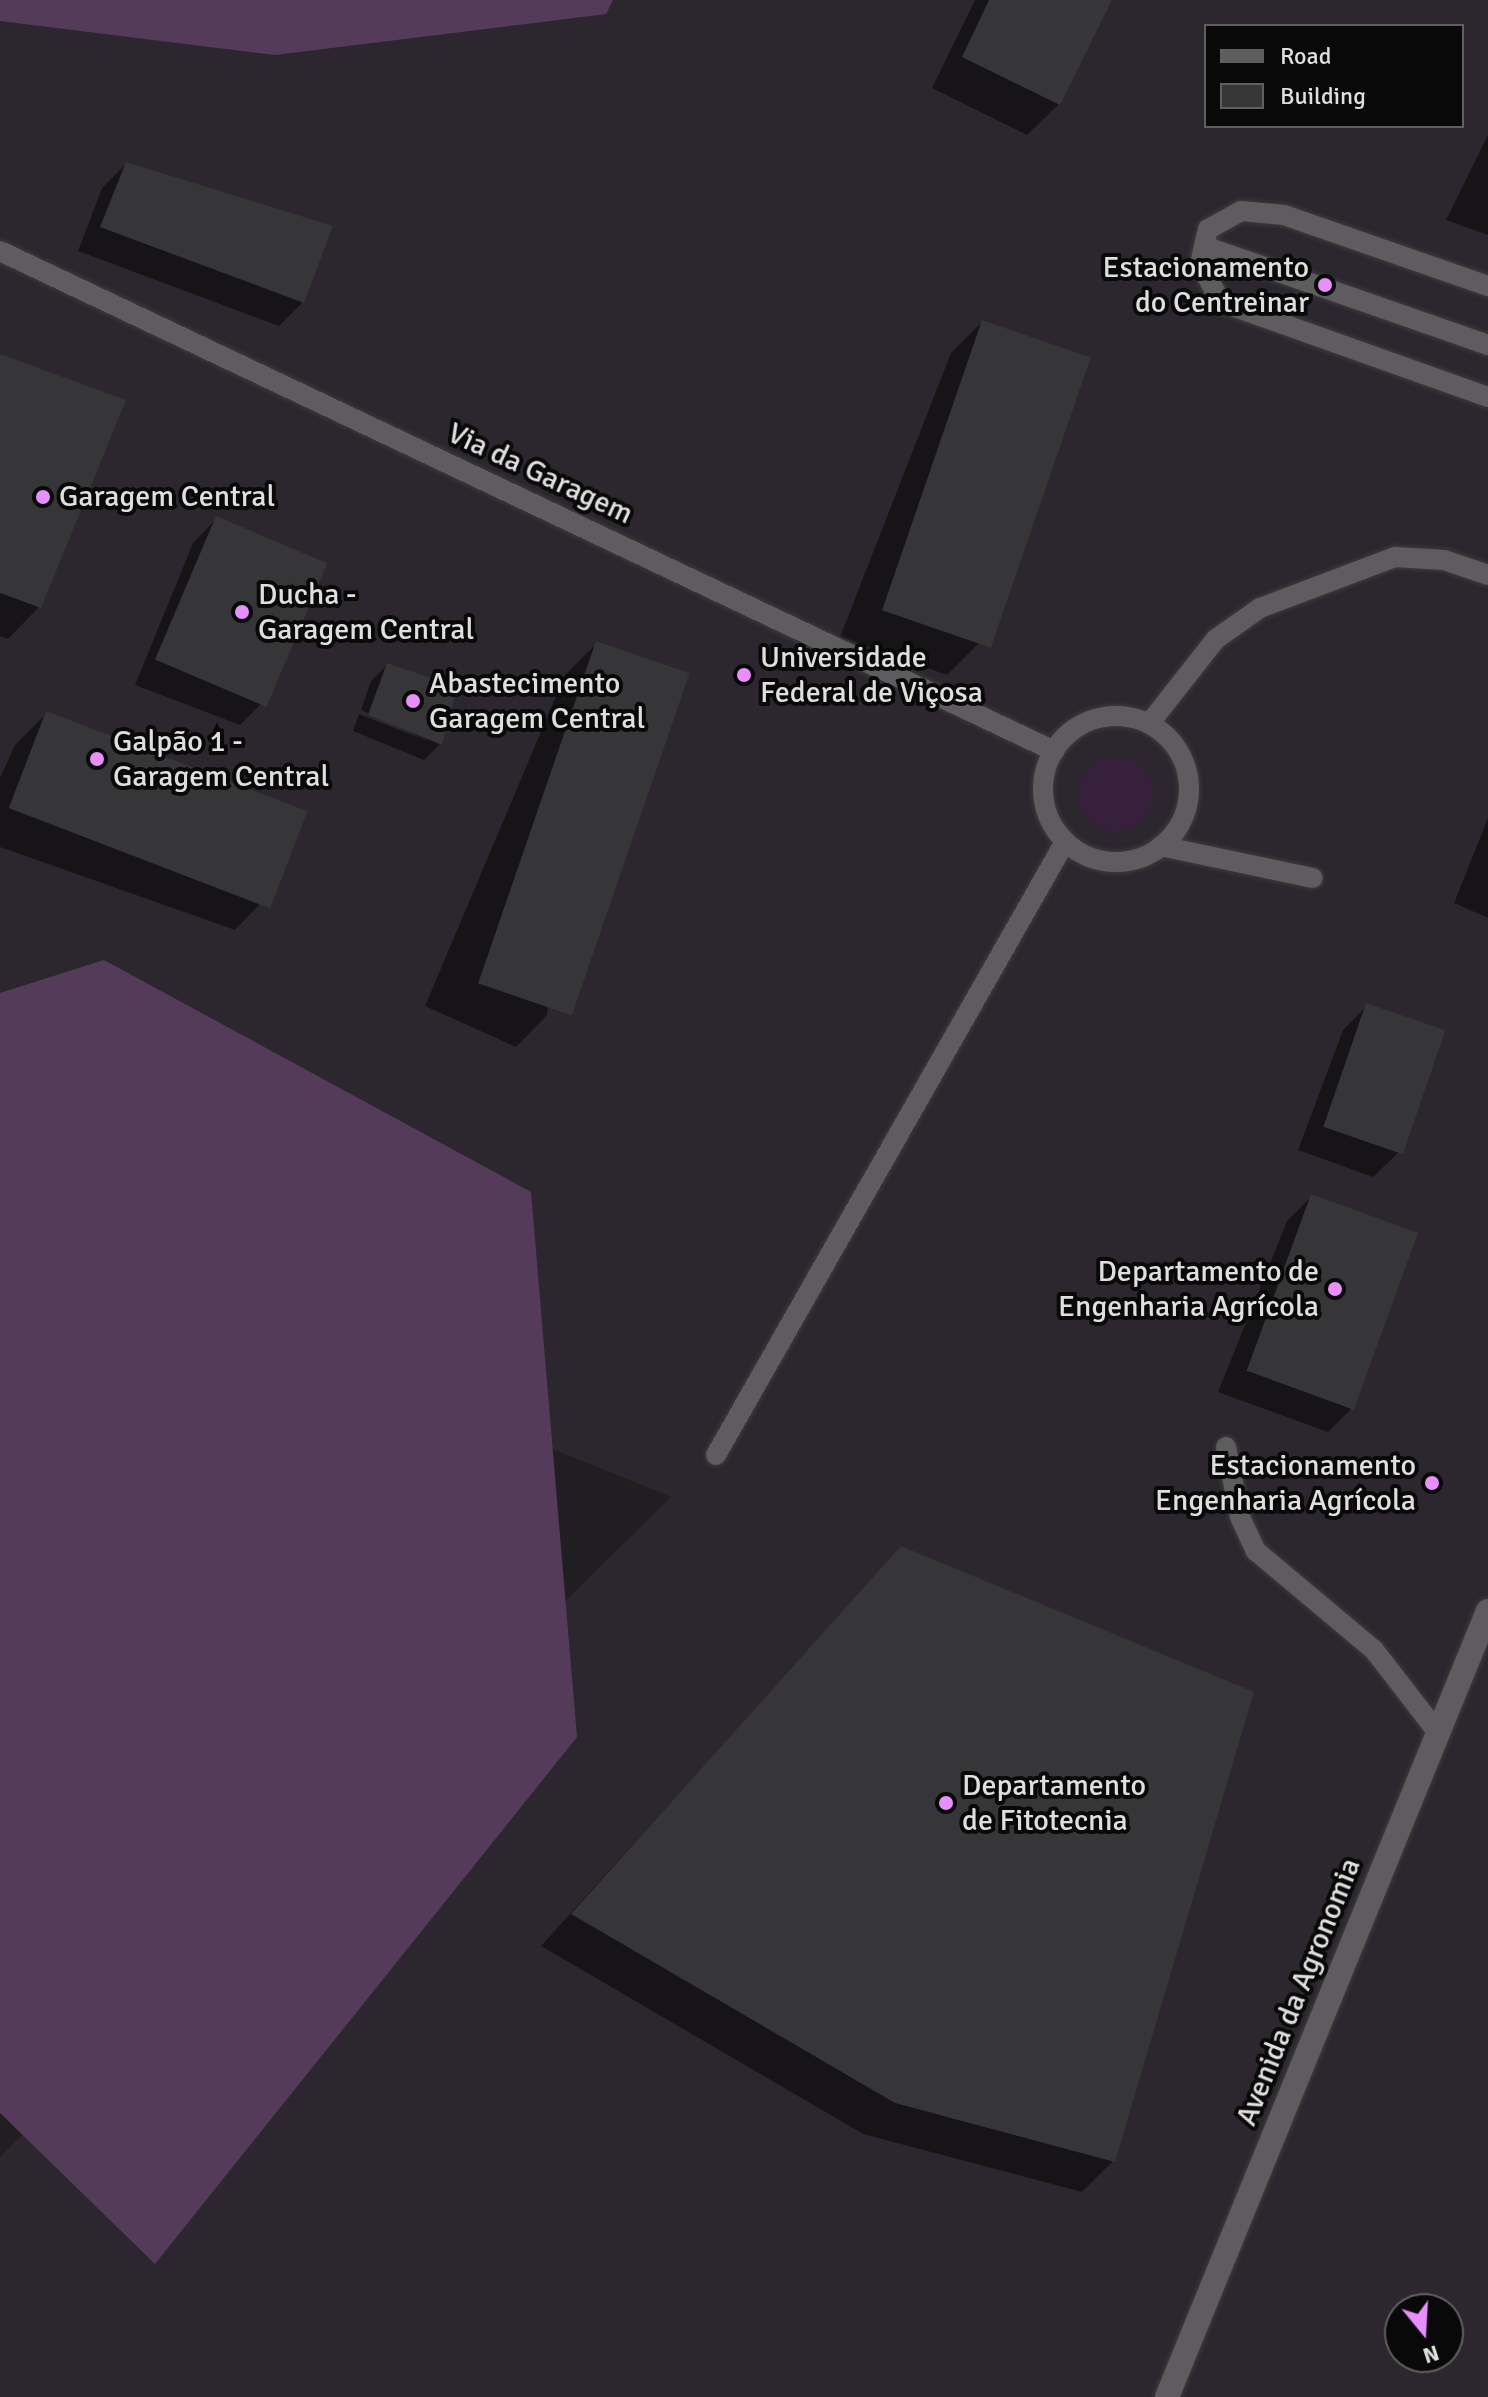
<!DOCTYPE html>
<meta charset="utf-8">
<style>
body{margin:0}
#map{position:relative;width:1488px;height:2397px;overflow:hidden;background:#201e20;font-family:Signika,sans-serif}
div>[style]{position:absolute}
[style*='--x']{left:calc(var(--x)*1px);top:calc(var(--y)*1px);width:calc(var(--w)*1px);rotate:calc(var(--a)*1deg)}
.built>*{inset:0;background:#2c272e}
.green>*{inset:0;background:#36203b}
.round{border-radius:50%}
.forest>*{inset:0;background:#543b5a}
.shadow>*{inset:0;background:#0007}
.building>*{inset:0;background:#363537;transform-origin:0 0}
.roads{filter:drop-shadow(0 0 2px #3d3c3d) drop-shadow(0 0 2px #3d3c3d)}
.service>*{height:20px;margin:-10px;padding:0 10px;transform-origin:10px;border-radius:10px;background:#5e5c5e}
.service>.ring{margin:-10px;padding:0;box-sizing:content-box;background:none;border:20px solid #5e5c5e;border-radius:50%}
.tertiary>*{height:24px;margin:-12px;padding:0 12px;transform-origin:12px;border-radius:12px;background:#5e5c5e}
.dots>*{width:22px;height:22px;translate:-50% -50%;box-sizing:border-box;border:4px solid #090909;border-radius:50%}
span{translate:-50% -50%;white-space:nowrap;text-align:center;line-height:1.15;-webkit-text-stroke:8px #090909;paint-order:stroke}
.poi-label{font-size:30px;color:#e0dfe0}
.right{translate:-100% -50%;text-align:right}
.left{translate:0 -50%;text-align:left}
.street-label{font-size:30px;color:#e0dfe0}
.legend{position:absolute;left:1204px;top:24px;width:260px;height:104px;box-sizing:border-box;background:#090909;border:2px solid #5f5f5f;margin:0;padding:10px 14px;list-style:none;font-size:24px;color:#e0dfe0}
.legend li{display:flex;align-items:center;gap:16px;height:40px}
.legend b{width:40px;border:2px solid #5f5f5f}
.north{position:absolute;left:1384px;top:2293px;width:80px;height:80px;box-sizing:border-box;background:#090909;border:2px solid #5f5f5f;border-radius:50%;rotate:162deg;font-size:22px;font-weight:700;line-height:32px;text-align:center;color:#e0dfe0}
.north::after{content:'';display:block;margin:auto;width:28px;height:36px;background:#e98efe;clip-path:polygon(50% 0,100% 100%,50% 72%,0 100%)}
</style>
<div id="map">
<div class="built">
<i style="clip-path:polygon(evenodd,0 0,1488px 0,1488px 2397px,0 2397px,0 2157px,671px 1497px,0 1224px,0 0,1206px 26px,1462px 26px,1462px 126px,1206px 126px,1206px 26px,0 0,1400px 2309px,1448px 2309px,1448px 2357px,1400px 2357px,1400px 2309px)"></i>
</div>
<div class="green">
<i class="round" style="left:1079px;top:757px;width:74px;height:74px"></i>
</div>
<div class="forest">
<i style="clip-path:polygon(0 0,613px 0,606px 14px,275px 55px,0 21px)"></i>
<i style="clip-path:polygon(104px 960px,531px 1192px,577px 1737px,155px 2264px,0 2113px,0 993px)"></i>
</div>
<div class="shadow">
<i style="clip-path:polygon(975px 0,1110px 0,1059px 104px,1027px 135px,932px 88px)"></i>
<i style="clip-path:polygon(1488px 135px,1488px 235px,1446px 220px)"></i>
<i style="clip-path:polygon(126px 164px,303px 302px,279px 326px,78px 251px,102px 188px)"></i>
<i style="clip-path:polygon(982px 322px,979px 643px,947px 675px,840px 637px,951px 353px)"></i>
<i style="clip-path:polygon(0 356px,39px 607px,8px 639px,0 636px)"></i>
<i style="clip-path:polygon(217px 518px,264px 701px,240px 725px,135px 685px,193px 543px)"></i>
<i style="clip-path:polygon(596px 644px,547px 1015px,516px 1047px,425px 1006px,565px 675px)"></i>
<i style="clip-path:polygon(387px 665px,440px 744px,424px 760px,353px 731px,359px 714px,433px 743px,361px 710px,371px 681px)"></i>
<i style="clip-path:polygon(46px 714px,266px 898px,235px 930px,0 847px,0 778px,15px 745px)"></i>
<i style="clip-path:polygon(1488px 818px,1488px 918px,1454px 903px)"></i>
<i style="clip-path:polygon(1367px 1006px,1398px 1153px,1373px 1177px,1298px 1150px,1343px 1030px)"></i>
<i style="clip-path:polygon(1311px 1197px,1352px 1408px,1328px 1432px,1218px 1392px,1287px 1221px)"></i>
<i style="clip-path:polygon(902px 1548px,1113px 2161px,1082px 2192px,863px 2134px,541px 1946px)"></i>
</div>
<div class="building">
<i style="clip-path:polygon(989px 0,1112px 0,1060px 105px,962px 57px)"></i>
<i style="clip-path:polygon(126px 162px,333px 226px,304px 303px,100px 227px)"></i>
<i style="left:982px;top:320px;width:115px;height:307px;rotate:19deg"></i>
<i style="clip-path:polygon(0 354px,126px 400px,41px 608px,0 593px)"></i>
<i style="left:216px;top:516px;width:121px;height:156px;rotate:23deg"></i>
<i style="left:596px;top:641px;width:99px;height:362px;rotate:19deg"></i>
<i style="clip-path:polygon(387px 663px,457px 687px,442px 745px,368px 715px)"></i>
<i style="left:46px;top:711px;width:280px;height:104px;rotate:21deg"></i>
<i style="left:1366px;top:1003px;width:84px;height:131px;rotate:19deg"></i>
<i style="left:1311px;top:1194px;width:114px;height:188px;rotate:20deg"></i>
<i style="clip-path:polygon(901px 1546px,1254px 1692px,1115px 2162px,895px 2103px,571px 1914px)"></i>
</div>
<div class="roads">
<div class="service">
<i style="--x:1204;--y:246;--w:301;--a:19.2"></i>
<i style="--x:0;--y:251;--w:1167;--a:25.38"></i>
<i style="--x:1488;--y:286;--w:216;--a:-160.8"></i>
<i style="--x:1284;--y:215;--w:43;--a:-174.7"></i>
<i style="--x:1241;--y:211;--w:38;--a:151"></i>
<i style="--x:1208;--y:229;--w:36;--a:103"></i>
<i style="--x:1200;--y:264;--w:43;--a:61.1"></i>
<i style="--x:1221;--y:302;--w:283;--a:19.6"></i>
<i class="ring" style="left:1043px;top:716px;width:126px;height:126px"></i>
<i style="--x:1149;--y:724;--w:108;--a:-51.8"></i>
<i style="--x:1216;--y:639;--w:54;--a:-35.2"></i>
<i style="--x:1260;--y:608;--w:144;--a:-20.7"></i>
<i style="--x:1395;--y:557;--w:49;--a:3.5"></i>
<i style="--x:1444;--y:560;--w:46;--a:18.8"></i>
<i style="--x:1161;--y:846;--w:155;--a:11.9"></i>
<i style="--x:1226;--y:1447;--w:71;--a:78.7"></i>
<i style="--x:1240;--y:1517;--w:38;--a:65"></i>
<i style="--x:1256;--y:1551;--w:154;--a:40"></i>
<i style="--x:1374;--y:1650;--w:106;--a:52.3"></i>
<i style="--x:716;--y:1455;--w:705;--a:-60.35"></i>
</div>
<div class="tertiary">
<i style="--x:1167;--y:2397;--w:849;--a:-67.79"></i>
</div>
</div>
<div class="dots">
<i style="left:1325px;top:285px;background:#e98efe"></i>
<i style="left:43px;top:497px;background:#e98efe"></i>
<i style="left:242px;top:612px;background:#e98efe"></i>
<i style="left:744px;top:675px;background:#e98efe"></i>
<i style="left:413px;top:701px;background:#e98efe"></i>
<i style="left:97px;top:759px;background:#e98efe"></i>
<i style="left:1335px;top:1289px;background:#e98efe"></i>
<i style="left:1432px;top:1483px;background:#e98efe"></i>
<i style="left:946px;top:1803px;background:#e98efe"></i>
</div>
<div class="poi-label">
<span class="right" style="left:1309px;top:285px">Estacionamento<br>do Centreinar</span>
<span class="left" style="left:59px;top:497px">Garagem Central</span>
<span class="left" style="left:258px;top:612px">Ducha -<br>Garagem Central</span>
<span class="left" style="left:760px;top:675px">Universidade<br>Federal de Viçosa</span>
<span class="left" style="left:429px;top:701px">Abastecimento<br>Garagem Central</span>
<span class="left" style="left:113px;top:759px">Galpão 1 -<br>Garagem Central</span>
<span class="right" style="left:1319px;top:1289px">Departamento de<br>Engenharia Agrícola</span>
<span class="right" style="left:1416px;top:1483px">Estacionamento<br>Engenharia Agrícola</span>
<span class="left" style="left:962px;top:1803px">Departamento<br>de Fitotecnia</span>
</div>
<div class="street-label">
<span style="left:540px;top:474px;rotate:25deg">Via da Garagem</span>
<span style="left:1299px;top:1992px;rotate:-68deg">Avenida da Agronomia</span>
</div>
<ul class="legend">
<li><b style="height:10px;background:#5e5c5e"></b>Road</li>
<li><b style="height:22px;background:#363537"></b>Building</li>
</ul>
<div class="north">N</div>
</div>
